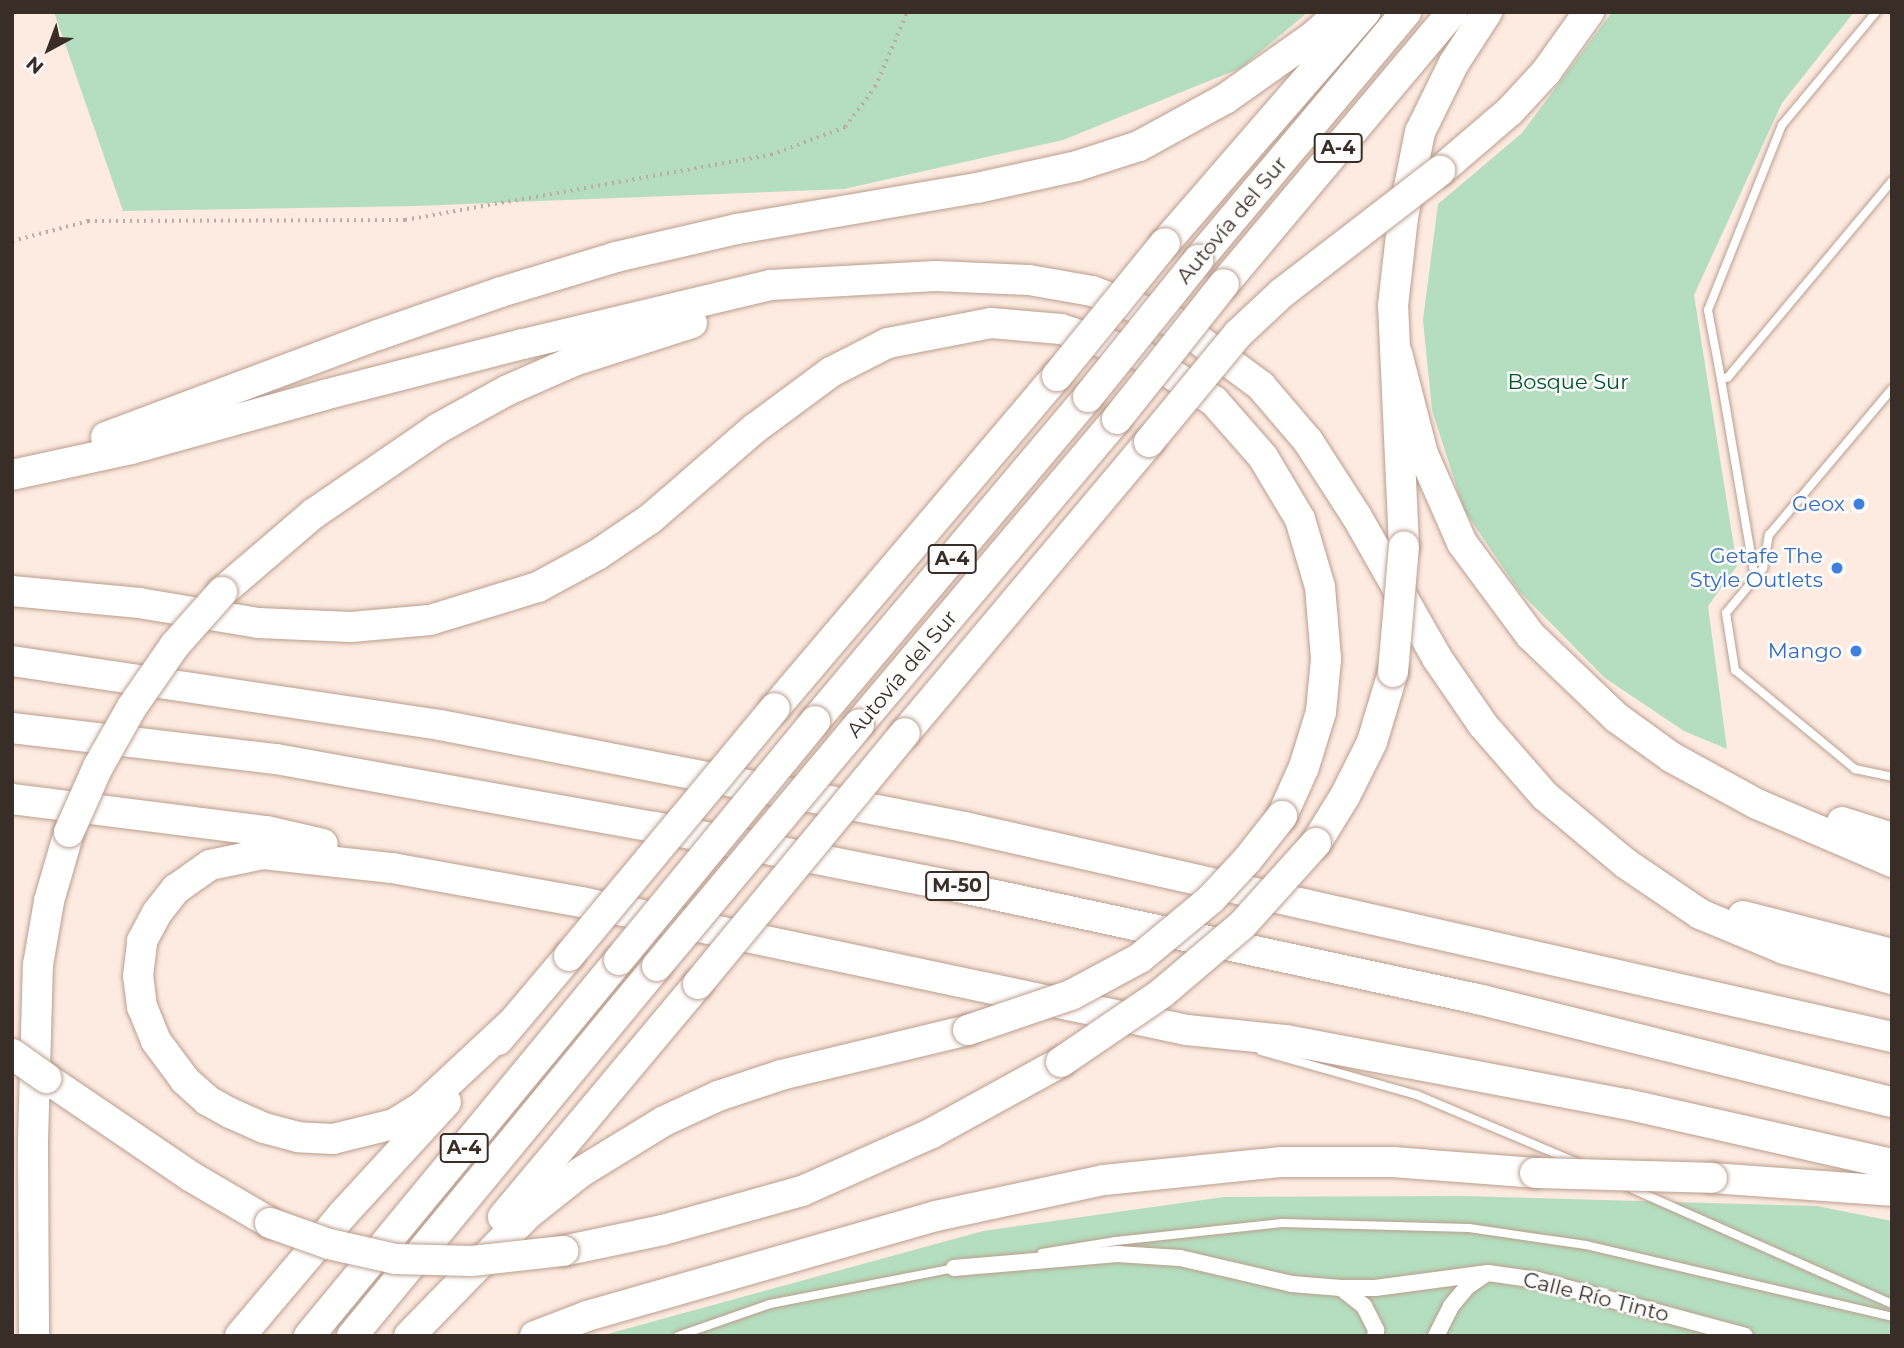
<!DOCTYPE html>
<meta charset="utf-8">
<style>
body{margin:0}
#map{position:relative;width:1904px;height:1348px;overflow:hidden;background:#fdeae0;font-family:Montserrat,sans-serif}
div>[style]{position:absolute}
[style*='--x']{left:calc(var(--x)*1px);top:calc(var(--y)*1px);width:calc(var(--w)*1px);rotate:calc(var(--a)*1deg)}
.green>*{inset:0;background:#b4debf}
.path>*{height:3.5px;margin-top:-1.75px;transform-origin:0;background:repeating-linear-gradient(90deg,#bcaca3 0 2px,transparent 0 7px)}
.roads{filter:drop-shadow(0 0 2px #ba9e8e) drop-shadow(0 0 2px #ba9e8e)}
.service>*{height:8px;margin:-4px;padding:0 4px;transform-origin:4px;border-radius:4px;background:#fff}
.minor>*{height:16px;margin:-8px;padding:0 8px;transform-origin:8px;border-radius:8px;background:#fff}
.motorway>*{height:30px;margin:-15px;padding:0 15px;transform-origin:15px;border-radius:15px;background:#fff}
.bridges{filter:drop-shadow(0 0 2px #ba9e8e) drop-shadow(0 0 2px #ba9e8e)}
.motorway-bridge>*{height:30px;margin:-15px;padding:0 15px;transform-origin:15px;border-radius:15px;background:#fff}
.dots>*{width:19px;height:19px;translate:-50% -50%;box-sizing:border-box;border:4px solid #fcfcfc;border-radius:50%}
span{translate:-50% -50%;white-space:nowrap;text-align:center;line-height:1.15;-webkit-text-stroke:5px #fcfcfc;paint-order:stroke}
.shield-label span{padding:2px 5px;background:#fcfcfc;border:2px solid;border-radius:5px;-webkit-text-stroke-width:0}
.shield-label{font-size:19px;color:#392e27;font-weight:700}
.street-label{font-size:21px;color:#392e27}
.park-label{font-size:21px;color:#03562b}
.shop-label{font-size:21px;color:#366cbe}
.right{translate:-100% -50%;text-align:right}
.frame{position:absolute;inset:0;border:14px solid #392e27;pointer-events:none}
.north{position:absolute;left:14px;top:14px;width:70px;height:70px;-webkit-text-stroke:5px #fcfcfc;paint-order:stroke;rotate:221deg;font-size:19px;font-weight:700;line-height:28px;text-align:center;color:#392e27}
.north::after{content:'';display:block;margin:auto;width:24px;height:32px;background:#392e27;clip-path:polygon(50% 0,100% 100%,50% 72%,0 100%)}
</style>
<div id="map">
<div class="green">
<i style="clip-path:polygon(54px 12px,1308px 12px,1241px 68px,1063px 140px,844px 189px,416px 206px,123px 211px)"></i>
<i style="clip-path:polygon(1612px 12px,1854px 12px,1782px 103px,1694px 295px,1737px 566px,1708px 606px,1727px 749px,1684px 731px,1605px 678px,1519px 591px,1464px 510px,1432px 410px,1423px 320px,1438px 204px,1522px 133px)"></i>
<i style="clip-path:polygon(1464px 1196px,1817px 1206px,1892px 1221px,1892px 1336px,600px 1336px,983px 1231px,1224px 1197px)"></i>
</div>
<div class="path">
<i style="--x:12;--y:241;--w:79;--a:-14.7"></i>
<i style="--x:88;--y:221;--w:317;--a:-0.2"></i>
<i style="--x:405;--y:220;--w:372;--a:-10.1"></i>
<i style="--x:771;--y:155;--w:79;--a:-20.7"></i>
<i style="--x:845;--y:127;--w:50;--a:-53.1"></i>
<i style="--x:875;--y:87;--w:82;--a:-66.9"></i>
</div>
<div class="roads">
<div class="service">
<i style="--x:1892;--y:181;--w:256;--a:129.9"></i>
<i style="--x:1728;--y:377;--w:7;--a:164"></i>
<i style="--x:1721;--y:379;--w:202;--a:80.3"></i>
<i style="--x:1755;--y:578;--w:13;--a:-51"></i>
<i style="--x:1763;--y:568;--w:34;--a:-80"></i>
<i style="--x:1769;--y:535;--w:191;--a:-49.9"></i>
<i style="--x:1721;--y:379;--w:70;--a:-100.7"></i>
<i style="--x:1708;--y:310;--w:199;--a:-68.2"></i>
<i style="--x:1782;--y:125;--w:147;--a:-50.2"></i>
<i style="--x:1755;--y:578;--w:45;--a:129.6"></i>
<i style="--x:1726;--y:613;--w:58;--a:81"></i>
<i style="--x:1735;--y:670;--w:156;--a:39.5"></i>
<i style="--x:1855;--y:769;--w:38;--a:12"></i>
<i style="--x:1261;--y:1051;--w:162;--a:15.8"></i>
<i style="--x:1417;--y:1095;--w:175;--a:22.9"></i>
<i style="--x:1628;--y:1187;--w:289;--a:23.9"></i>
<i style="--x:1042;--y:1253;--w:75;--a:-9.2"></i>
<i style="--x:1116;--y:1241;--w:167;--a:-6.2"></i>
<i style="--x:1282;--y:1223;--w:187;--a:1.5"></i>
<i style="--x:1469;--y:1228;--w:118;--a:8.3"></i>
<i style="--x:1586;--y:1245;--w:314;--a:13.2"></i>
<i style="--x:678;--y:1336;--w:97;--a:-19.2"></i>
<i style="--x:770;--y:1304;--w:189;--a:-11"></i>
</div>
<div class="minor">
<i style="--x:954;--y:1268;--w:164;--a:-4.9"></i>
<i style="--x:1117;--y:1254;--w:63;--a:3.6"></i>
<i style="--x:1180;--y:1258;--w:115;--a:13.1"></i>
<i style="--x:1292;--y:1284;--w:49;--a:4.7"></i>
<i style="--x:1341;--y:1288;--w:34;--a:0"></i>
<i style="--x:1375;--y:1288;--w:114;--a:-7.6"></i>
<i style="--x:1488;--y:1273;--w:50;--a:8"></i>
<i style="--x:1538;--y:1280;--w:214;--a:15.1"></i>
<i style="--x:1341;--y:1288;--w:29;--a:38"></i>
<i style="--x:1364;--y:1306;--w:27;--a:63"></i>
<i style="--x:1376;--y:1330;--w:6;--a:99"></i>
<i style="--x:1436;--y:1336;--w:34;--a:-63"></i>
<i style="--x:1451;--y:1306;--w:26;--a:-50"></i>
<i style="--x:1468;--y:1286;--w:22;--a:-34"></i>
</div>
<div class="motorway">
<i style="--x:1440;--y:171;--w:92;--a:-40.6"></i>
<i style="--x:1510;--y:111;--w:53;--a:-47.3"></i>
<i style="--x:1546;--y:72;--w:74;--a:-54.4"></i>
<i style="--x:1165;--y:243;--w:306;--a:-49.1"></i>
<i style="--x:1198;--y:260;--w:324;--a:-50"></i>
<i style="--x:1224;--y:284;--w:355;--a:-50"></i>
<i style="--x:1397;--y:353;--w:104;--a:75.6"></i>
<i style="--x:1423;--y:454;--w:97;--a:66.3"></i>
<i style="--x:1462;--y:543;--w:114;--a:53.5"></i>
<i style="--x:1530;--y:635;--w:120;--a:43.7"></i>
<i style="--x:1617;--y:718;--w:67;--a:35.8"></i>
<i style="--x:1671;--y:757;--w:98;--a:28.7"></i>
<i style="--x:1757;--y:804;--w:147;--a:23.2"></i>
<i style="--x:106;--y:437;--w:290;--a:-20.6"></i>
<i style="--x:378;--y:335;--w:130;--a:-19.3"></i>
<i style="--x:501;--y:292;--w:120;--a:-16.9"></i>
<i style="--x:616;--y:257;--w:124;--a:-13"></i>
<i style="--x:737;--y:229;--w:243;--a:-9.7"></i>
<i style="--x:977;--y:188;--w:102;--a:-12.4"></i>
<i style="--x:1077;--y:166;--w:65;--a:-17.9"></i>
<i style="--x:1139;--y:146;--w:98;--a:-28.7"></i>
<i style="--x:1225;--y:99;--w:109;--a:-35.3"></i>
<i style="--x:1314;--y:36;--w:36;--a:-42"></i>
<i style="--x:12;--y:475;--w:122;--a:-12.3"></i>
<i style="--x:131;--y:449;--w:200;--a:-15.6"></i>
<i style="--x:324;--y:395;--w:205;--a:-14.4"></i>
<i style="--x:523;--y:344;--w:254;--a:-13.4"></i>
<i style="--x:770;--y:285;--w:166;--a:-3.1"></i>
<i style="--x:936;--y:276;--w:93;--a:2.5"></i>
<i style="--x:1029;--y:280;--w:64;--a:9.9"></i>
<i style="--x:1092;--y:291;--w:90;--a:20.9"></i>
<i style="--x:1176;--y:323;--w:106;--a:36.5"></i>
<i style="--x:1261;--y:386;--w:72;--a:49.5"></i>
<i style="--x:1308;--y:441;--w:90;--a:57.2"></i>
<i style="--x:1357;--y:517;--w:162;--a:60.4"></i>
<i style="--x:1437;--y:658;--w:81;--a:55.5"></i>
<i style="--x:1483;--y:725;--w:94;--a:48.9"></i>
<i style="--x:1545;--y:796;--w:104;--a:39.9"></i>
<i style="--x:1625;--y:863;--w:91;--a:34.2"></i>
<i style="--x:1700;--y:914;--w:91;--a:22.6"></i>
<i style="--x:1784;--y:949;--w:112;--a:15.5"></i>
<i style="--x:1404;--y:546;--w:240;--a:-92.6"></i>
<i style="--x:1393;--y:306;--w:90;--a:-83.6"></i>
<i style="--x:1403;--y:217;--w:87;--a:-78.7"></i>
<i style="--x:1420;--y:132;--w:77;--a:-63.8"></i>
<i style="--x:1454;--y:63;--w:61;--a:-57.1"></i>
<i style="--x:12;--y:591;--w:128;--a:5.4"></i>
<i style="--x:139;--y:603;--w:121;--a:9.5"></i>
<i style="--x:258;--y:623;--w:93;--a:2.5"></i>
<i style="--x:351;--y:627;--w:79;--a:-5.1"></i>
<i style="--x:430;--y:620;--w:113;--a:-17"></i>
<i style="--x:538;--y:587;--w:67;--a:-28.5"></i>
<i style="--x:597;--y:555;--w:64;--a:-34.2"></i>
<i style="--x:650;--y:519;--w:138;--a:-40.9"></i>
<i style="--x:754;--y:429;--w:96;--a:-36.5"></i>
<i style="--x:831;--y:372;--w:64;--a:-27"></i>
<i style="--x:888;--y:343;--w:105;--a:-11"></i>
<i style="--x:991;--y:323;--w:70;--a:4.9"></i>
<i style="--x:1061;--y:329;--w:86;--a:18.2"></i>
<i style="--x:1143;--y:356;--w:84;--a:32.4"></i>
<i style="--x:1214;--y:401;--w:74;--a:48.8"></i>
<i style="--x:1263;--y:457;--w:72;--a:59.2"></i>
<i style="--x:1300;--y:519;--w:71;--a:73.6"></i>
<i style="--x:1320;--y:587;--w:72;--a:85.2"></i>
<i style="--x:1326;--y:659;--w:53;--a:95.4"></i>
<i style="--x:1321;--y:712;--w:58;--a:107.2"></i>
<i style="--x:1304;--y:767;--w:54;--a:114.2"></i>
<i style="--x:222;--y:592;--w:120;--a:-40.6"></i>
<i style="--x:313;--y:514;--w:150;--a:-34.4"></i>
<i style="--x:437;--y:429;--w:81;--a:-28.8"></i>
<i style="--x:508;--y:390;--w:72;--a:-23.7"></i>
<i style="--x:574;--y:361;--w:124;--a:-17.9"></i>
<i style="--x:12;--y:661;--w:433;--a:8.5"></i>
<i style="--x:440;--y:725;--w:534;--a:11.02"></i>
<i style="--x:964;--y:827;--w:951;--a:12.75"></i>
<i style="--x:775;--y:708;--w:436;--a:-49.7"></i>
<i style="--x:815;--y:721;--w:424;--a:-49.9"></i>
<i style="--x:859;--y:724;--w:399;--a:-49.8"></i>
<i style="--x:12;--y:728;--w:266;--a:6.7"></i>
<i style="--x:276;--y:759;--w:385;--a:10.2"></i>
<i style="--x:655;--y:827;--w:309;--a:11.2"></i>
<i style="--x:958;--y:887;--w:536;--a:12.17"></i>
<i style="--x:1482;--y:1000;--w:422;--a:14"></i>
<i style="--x:905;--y:733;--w:380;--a:-50"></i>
<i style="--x:12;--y:799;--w:256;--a:7.2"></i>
<i style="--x:266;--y:831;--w:58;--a:12.8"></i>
<i style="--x:1842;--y:822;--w:52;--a:17.7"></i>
<i style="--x:1316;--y:843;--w:55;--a:-58.3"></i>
<i style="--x:1345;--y:796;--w:60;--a:-63.4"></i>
<i style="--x:1372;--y:742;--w:73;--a:-73.3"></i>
<i style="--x:1743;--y:916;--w:154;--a:14.3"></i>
<i style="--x:511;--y:1024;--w:120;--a:137"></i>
<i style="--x:423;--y:1106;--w:34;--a:148"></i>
<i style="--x:394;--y:1124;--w:63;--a:166.2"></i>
<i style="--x:333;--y:1139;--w:35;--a:-177"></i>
<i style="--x:298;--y:1137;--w:35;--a:-165"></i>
<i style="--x:264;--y:1128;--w:37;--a:-156"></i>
<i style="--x:230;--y:1113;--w:26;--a:-151"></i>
<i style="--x:207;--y:1100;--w:30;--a:-138"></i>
<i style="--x:185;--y:1080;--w:49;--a:-126.6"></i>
<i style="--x:156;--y:1041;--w:37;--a:-112"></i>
<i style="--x:142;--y:1007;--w:31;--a:-97"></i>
<i style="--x:138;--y:976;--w:35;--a:-83"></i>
<i style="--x:142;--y:941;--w:32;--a:-62"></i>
<i style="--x:157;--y:913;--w:31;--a:-52"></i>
<i style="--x:176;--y:889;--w:42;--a:-35.2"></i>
<i style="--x:210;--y:865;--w:54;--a:-11.7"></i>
<i style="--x:263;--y:854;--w:130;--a:6.2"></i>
<i style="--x:392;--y:868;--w:192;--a:10.2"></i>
<i style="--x:581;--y:902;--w:619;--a:11.93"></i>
<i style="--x:1187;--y:1030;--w:100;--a:5.8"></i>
<i style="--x:1286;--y:1040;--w:346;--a:10.7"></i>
<i style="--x:1626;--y:1104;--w:273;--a:12.7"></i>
<i style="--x:498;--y:1040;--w:110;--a:-49.8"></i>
<i style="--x:46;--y:1078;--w:174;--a:34.2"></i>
<i style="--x:190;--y:1176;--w:93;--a:30.4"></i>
<i style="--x:1712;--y:1178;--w:180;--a:4.1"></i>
<i style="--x:503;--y:1217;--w:304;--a:-50.1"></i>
<i style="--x:563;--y:1251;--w:102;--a:-11.9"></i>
<i style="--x:663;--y:1230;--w:144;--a:-15.7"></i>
<i style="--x:802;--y:1191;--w:142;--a:-24"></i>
<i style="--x:932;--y:1133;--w:147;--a:-28.8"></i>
<i style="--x:34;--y:1336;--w:195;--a:-90.3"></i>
<i style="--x:33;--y:1141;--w:176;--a:-88.4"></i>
<i style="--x:38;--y:965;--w:65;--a:-80.2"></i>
<i style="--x:49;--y:901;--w:72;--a:-73.8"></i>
<i style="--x:240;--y:1336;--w:160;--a:-49.8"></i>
<i style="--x:343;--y:1214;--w:152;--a:-47.4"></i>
<i style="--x:309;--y:1336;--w:487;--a:-50.5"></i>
<i style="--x:352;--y:1336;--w:480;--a:-50.5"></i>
<i style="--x:409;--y:1336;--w:170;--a:-45.7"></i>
<i style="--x:528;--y:1214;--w:68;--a:-38.4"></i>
<i style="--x:581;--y:1172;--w:97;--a:-31.6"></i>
<i style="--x:664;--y:1121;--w:60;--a:-24.8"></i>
<i style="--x:718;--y:1096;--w:66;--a:-18.4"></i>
<i style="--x:781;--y:1075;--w:192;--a:-13.5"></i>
<i style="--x:535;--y:1336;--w:56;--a:-21"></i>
<i style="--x:587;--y:1316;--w:363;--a:-16"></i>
<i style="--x:936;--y:1216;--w:172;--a:-12.1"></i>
<i style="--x:1104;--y:1180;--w:179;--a:-5.8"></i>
<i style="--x:1282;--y:1162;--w:111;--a:0"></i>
<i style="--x:1393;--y:1162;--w:142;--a:4.4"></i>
</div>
</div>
<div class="bridges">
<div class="motorway-bridge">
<i style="--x:1057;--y:376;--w:171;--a:-50.9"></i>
<i style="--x:1088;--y:397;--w:176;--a:-51.2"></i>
<i style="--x:1117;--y:419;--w:172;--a:-51.6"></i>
<i style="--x:1149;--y:442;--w:140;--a:-50.5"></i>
<i style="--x:1238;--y:334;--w:60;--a:-43"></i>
<i style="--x:1282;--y:293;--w:200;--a:-37.7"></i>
<i style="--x:1393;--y:672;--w:126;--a:-85"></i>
<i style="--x:69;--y:832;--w:71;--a:-66"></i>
<i style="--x:98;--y:767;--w:69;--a:-60.5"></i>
<i style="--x:132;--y:707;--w:75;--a:-55.3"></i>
<i style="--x:175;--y:645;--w:71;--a:-48.4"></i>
<i style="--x:569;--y:956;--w:322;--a:-50.3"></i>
<i style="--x:619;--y:960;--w:309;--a:-50.6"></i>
<i style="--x:657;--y:966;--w:315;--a:-50.1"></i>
<i style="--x:698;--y:984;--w:325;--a:-50.5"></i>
<i style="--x:968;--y:1030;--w:109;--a:-18.8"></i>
<i style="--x:1071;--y:995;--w:78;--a:-28.2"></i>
<i style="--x:1140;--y:958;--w:92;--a:-39.7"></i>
<i style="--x:1211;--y:899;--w:54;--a:-47.2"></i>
<i style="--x:1248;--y:859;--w:55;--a:-51.7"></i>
<i style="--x:12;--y:1054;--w:42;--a:35.2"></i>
<i style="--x:1061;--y:1062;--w:122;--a:-34.3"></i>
<i style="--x:1162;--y:993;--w:106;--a:-40.4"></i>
<i style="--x:1243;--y:924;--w:109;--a:-48"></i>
<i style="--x:1535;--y:1173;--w:177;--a:1.6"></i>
<i style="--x:270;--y:1223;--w:63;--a:19.6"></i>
<i style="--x:329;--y:1244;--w:69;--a:12.6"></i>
<i style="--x:396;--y:1259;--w:76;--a:1.5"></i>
<i style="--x:472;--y:1261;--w:92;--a:-6.3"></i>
</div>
</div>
<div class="dots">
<i style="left:1859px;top:504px;background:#3f7fe0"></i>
<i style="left:1837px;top:568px;background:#3f7fe0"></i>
<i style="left:1856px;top:651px;background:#3f7fe0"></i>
</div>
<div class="shield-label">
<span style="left:1338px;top:148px">A-4</span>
<span style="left:952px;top:559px">A-4</span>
<span style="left:957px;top:886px">M-50</span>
<span style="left:464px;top:1148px">A-4</span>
</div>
<div class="street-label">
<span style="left:1232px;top:220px;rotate:-50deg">Autovía del Sur</span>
<span style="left:902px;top:674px;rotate:-50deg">Autovía del Sur</span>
<span style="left:1596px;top:1297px;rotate:14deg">Calle Río Tinto</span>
</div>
<div class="park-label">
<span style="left:1568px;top:382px">Bosque Sur</span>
</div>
<div class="shop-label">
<span class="right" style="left:1845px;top:504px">Geox</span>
<span class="right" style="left:1823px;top:568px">Getafe The<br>Style Outlets</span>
<span class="right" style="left:1842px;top:651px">Mango</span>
</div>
<div class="frame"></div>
<div class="north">N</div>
</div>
